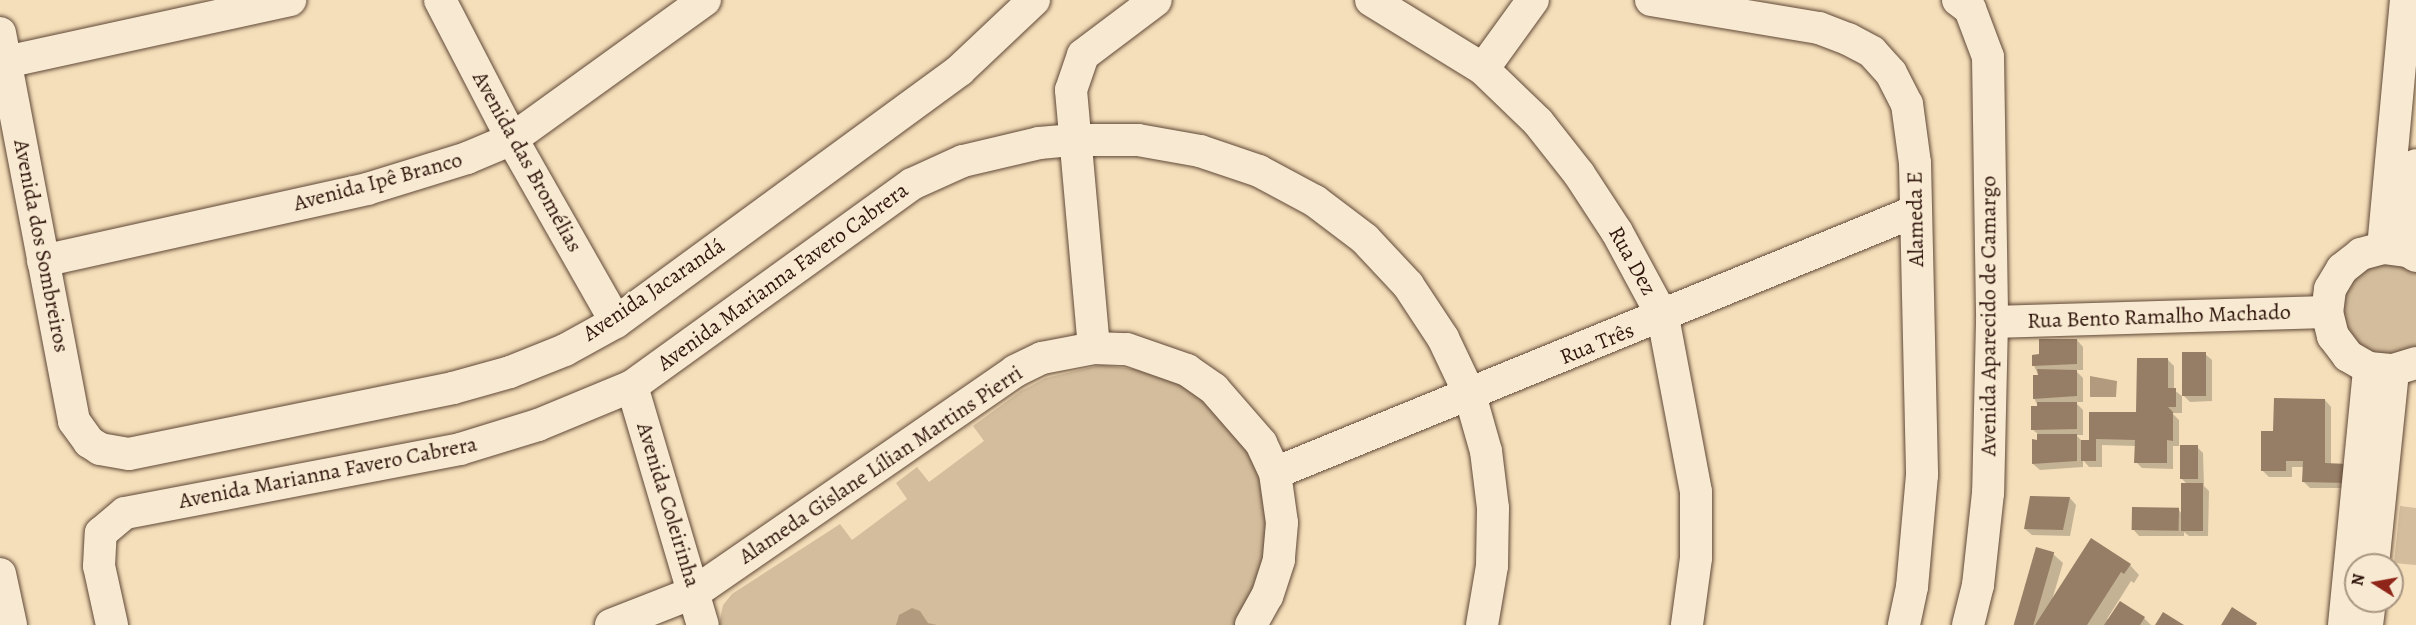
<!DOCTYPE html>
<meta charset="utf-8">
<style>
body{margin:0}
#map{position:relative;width:2416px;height:625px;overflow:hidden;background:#f5dfba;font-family:Alegreya,serif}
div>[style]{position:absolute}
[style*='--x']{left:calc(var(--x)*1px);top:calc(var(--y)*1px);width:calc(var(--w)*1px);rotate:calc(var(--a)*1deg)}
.green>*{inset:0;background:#d3bd9c}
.water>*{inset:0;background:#b29a7e}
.shadow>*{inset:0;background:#0003}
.building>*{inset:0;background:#967e66;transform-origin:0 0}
.roads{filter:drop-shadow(0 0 2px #604837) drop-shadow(0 0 2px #604837)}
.minor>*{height:32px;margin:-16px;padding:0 16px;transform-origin:16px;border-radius:16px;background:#f8ead2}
span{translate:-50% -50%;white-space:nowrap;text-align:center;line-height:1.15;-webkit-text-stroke:5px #f8ead2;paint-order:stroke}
.street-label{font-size:22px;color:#2f150b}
.north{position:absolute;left:2344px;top:553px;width:60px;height:60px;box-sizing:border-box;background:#f8ead2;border:2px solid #a89582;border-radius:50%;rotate:281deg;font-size:16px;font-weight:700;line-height:24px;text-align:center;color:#2f150b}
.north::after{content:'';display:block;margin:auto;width:21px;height:27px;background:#8f2418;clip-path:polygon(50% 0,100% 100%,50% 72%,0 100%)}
</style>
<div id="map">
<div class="green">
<i style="clip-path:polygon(2385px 257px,2416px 267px,2416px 352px,2368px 357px,2338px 323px,2345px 279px)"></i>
<i style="clip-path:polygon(1101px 365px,1157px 372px,1183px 383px,1246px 438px,1274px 518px,1246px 625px,719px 625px,723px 605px,732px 594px,840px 524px,852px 540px,907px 499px,896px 483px,917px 467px,929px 482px,984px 441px,973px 426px,1021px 391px,1046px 378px)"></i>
<i style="clip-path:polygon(2400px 506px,2416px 508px,2416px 565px,2394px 563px)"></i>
</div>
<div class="water">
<i style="clip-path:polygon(2090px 376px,2117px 381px,2116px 397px,2090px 397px)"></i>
<i style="clip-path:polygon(912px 608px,920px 611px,928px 623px,937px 625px,896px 625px,899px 615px)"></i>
</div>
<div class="shadow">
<i style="clip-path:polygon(2077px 340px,2083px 347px,2083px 370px,2075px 370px,2083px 378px,2083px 402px,2075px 402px,2083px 410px,2083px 435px,2076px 435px,2082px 441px,2091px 441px,2138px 414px,2168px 360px,2174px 366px,2174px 390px,2182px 396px,2182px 413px,2172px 413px,2179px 420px,2179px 446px,2173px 446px,2173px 469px,2142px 468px,2136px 462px,2136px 446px,2102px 445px,2102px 467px,2089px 467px,2083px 460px,2083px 467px,2040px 470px,2033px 464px,2039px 435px,2032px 429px,2039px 408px,2034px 398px,2039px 376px,2034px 366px,2040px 356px)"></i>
<i style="clip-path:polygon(2205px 354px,2212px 360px,2212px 401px,2190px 402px,2183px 395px)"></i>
<i style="clip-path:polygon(2325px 400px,2331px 407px,2331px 465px,2354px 488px,2310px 488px,2304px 482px,2304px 467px,2292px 467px,2292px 477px,2269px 477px,2262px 470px,2275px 432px)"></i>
<i style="clip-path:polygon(2197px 447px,2203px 453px,2204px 486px,2209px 491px,2208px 536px,2189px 536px,2184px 532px,2184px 536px,2139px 536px,2133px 529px,2178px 509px,2182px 514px,2187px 484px,2182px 479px)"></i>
<i style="clip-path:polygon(2070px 498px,2076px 505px,2070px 536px,2032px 535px,2025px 529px)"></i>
<i style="clip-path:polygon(2053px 554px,2063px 563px,2052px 600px,2130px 565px,2139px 575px,2134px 583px,2131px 581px,2107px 619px,2144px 618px,2151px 625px,2015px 625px)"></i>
</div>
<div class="building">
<i style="clip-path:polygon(2039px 339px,2077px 339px,2077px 364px,2032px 366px,2032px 355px,2039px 354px)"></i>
<i style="left:2182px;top:352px;width:24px;height:44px"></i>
<i style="clip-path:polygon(2137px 358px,2168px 358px,2168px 388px,2176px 388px,2176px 407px,2168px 407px,2173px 412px,2173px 441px,2167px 440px,2167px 463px,2134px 463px,2135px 440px,2096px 439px,2096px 461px,2081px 461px,2081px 440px,2089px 440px,2089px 412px,2136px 412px)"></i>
<i style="clip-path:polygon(2037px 369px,2077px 370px,2077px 396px,2033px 399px,2033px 375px,2038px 375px)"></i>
<i style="clip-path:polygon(2274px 398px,2325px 399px,2325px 463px,2348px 464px,2348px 483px,2302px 482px,2303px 461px,2286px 461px,2286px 471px,2261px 471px,2261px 431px,2273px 431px)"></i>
<i style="clip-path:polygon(2037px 402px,2077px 402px,2077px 429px,2031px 430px,2031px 406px,2037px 406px)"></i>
<i style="clip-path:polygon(2037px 434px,2077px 434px,2077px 461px,2032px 464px,2032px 439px,2037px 440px)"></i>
<i style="left:2198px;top:445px;width:34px;height:18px;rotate:90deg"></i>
<i style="left:2181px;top:483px;width:22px;height:48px"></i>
<i style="clip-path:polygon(2030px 496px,2070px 497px,2063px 530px,2024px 529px)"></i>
<i style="left:2132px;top:507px;width:47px;height:23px;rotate:1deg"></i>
<i style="clip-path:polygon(2091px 538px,2131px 564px,2124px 574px,2121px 572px,2087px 625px,2035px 625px)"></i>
<i style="left:2036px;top:547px;width:19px;height:81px;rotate:16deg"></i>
<i style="clip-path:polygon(2120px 601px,2145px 617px,2140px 625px,2104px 625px)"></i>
<i style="clip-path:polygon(2232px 607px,2257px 623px,2256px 625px,2221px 625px)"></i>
<i style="clip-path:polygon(2163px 612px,2184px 625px,2155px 625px)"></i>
</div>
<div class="roads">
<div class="minor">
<i style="--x:440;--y:0;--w:157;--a:62.6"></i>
<i style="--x:512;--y:139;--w:210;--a:60.4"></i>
<i style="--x:1371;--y:0;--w:132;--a:31.6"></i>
<i style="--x:1483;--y:69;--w:76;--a:43.9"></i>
<i style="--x:1538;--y:122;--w:66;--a:51.7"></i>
<i style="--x:1579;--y:174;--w:69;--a:56.8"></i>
<i style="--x:1617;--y:232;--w:97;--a:61.6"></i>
<i style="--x:1663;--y:317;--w:178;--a:79.3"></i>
<i style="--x:1696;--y:492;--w:66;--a:90"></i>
<i style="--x:1696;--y:558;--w:68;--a:97.7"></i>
<i style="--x:1651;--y:0;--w:170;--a:9.5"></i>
<i style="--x:1819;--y:28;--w:31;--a:21"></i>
<i style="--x:1848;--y:39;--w:27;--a:28"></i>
<i style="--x:1872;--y:52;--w:28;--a:48"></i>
<i style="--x:1891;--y:73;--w:35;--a:63"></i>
<i style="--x:1907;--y:104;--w:60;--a:82.3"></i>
<i style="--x:1915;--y:163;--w:312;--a:88.7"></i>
<i style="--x:1922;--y:475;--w:112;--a:95.1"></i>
<i style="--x:1912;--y:587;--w:39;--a:102"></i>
<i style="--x:1958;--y:0;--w:15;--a:37"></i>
<i style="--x:1970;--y:9;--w:51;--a:69.4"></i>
<i style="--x:1988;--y:57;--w:265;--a:89.1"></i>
<i style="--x:1992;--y:322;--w:171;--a:91.3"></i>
<i style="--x:1988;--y:493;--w:93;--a:96.2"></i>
<i style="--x:1978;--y:585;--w:41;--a:104"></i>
<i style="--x:0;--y:33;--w:395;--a:79.2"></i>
<i style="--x:74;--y:421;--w:26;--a:54"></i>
<i style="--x:89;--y:442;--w:13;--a:32"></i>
<i style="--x:100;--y:449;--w:29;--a:10"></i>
<i style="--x:129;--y:454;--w:331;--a:-11.5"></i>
<i style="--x:453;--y:388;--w:59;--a:-15.7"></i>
<i style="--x:510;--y:372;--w:59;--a:-21.8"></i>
<i style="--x:565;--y:350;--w:58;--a:-28.8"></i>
<i style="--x:616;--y:322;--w:426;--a:-36.2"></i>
<i style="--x:960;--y:70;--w:102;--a:-43.4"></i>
<i style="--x:6;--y:62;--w:291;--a:-12.3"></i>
<i style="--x:1483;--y:69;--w:85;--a:-54.1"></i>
<i style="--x:2383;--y:248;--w:249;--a:-84.7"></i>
<i style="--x:2408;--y:251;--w:86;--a:-84.7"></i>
<i style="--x:2416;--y:256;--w:9;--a:-148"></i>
<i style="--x:2408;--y:251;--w:25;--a:-173"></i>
<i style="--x:2383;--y:248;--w:23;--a:165"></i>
<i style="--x:2361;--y:254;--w:24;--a:142"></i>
<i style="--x:2342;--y:269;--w:23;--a:121"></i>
<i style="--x:2330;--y:289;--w:23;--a:97"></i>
<i style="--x:2327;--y:312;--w:25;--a:76"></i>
<i style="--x:2333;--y:336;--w:25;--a:53"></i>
<i style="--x:2348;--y:356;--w:24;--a:30"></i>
<i style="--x:2369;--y:368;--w:24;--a:5"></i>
<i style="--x:2393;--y:370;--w:24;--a:-17"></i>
<i style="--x:43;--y:261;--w:332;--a:-12.5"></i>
<i style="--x:367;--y:189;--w:105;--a:-17.2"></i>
<i style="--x:467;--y:158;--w:49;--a:-22.9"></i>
<i style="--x:512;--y:139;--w:238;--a:-35.8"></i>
<i style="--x:1992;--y:322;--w:335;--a:-1.7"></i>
<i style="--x:1094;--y:348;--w:259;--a:-95.1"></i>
<i style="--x:1071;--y:90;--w:37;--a:-71"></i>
<i style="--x:1083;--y:55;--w:91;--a:-37"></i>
<i style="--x:632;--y:386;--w:249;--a:73.5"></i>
<i style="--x:1275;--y:473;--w:692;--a:-22.23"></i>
<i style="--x:2373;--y:565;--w:196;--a:-84.1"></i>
<i style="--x:0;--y:574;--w:52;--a:77.8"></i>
<i style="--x:112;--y:625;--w:60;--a:-102.4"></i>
<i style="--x:99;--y:566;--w:33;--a:-87"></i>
<i style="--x:101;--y:533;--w:31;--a:-40"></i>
<i style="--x:125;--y:513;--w:341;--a:-10.8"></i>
<i style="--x:460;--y:449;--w:82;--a:-17.1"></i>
<i style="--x:538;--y:425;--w:102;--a:-22.5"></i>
<i style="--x:632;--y:386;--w:345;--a:-35.8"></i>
<i style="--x:912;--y:184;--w:56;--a:-24.3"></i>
<i style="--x:963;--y:161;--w:78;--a:-13.3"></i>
<i style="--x:1039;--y:143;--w:36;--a:-5"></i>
<i style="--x:1075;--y:140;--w:63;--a:0"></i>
<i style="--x:1138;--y:140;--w:63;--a:10.1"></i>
<i style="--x:1200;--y:151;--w:62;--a:18.7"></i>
<i style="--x:1259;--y:171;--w:64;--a:28.2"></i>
<i style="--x:1315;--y:201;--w:63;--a:37.2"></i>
<i style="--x:1365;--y:239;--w:63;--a:46.9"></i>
<i style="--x:1408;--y:285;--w:64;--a:56.6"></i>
<i style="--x:1443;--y:338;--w:63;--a:64.7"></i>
<i style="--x:1470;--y:395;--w:58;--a:74.1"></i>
<i style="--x:1486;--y:451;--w:57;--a:83"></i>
<i style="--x:1493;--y:508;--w:58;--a:91"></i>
<i style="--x:1492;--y:566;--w:60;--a:99.6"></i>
<i style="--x:611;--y:625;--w:90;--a:-21.4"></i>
<i style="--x:695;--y:592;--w:389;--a:-34.6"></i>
<i style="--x:1015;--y:371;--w:30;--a:-26"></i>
<i style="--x:1042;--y:358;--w:53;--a:-10.9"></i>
<i style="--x:1094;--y:348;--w:33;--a:2"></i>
<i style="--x:1127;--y:349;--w:64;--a:19.3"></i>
<i style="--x:1187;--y:370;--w:33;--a:35"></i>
<i style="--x:1214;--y:389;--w:72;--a:49"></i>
<i style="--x:1261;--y:443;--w:33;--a:65"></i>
<i style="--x:1275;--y:473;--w:50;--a:82"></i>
<i style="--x:1282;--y:523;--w:37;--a:95"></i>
<i style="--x:1279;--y:560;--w:38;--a:108"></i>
<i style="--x:1267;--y:596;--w:33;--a:119"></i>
<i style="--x:2344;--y:625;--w:258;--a:-84.4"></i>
<i style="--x:2367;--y:625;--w:24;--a:-83"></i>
</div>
</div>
<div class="street-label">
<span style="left:527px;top:162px;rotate:61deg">Avenida das Bromélias</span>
<span style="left:378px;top:182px;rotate:-15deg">Avenida Ipê Branco</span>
<span style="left:1916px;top:219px;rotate:-91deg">Alameda E</span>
<span style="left:41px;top:246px;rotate:79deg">Avenida dos Sombreiros</span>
<span style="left:1632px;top:261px;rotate:61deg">Rua Dez</span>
<span style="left:783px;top:277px;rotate:-36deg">Avenida Marianna Favero Cabrera</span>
<span style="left:654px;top:290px;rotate:-34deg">Avenida Jacarandá</span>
<span style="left:1989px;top:316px;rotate:-90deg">Avenida Aparecido de Camargo</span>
<span style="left:2159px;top:317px;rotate:-2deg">Rua Bento Ramalho Machado</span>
<span style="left:1597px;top:344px;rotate:-22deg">Rua Três</span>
<span style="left:881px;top:465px;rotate:-34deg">Alameda Gislane Lílian Martins Pierri</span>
<span style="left:328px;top:473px;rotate:-11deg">Avenida Marianna Favero Cabrera</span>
<span style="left:668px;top:505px;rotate:73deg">Avenida Coleirinha</span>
</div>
<div class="north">N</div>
</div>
